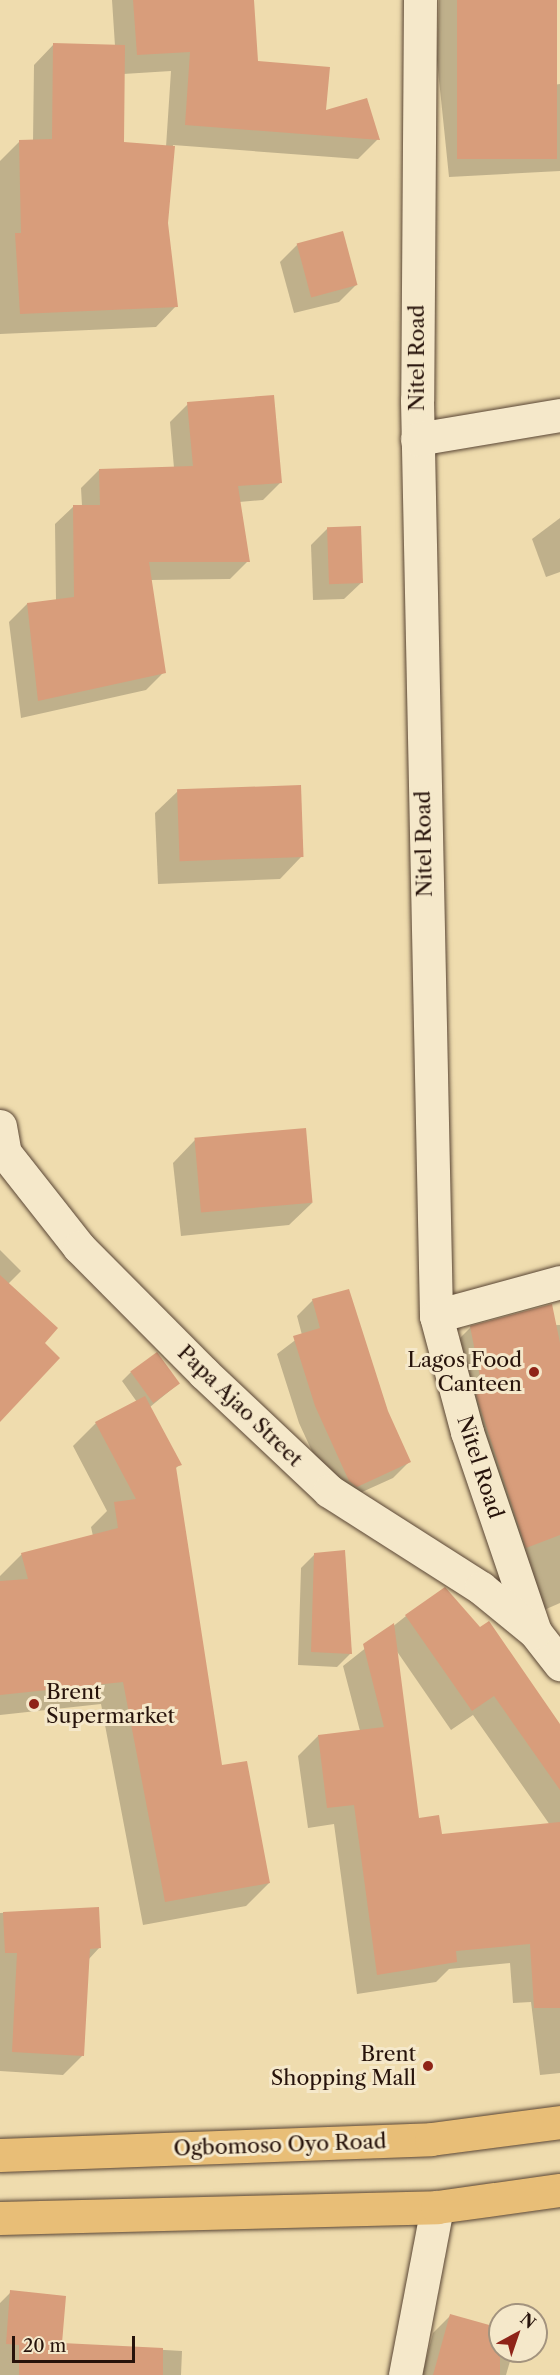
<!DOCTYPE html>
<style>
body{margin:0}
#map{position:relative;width:560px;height:2375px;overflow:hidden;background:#efdcae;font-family:"Libre Caslon Text",serif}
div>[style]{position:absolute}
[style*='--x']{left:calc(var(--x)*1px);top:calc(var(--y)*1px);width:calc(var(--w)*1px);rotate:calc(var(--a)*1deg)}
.shadow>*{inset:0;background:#0003}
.building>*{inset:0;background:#d89d7b;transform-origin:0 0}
.roads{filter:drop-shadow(0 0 2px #594534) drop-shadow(0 0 2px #594534)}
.minor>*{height:33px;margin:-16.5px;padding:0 16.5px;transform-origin:16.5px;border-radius:16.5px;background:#f5e8ca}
.trunk>*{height:33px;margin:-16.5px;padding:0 16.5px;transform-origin:16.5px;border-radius:16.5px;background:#e8be77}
.dots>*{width:16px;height:16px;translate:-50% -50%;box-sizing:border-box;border:3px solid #f5e8ca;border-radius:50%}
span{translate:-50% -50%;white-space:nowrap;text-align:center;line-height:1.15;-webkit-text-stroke:6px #f5e8ca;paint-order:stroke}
.street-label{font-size:21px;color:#27130b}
.poi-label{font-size:21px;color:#27130b}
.right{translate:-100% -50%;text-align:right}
.left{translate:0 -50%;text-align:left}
.north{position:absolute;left:488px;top:2303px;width:60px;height:60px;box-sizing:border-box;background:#f5e8ca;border:2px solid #a3937e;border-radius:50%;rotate:40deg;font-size:16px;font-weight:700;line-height:24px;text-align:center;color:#27130b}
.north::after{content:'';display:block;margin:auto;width:21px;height:27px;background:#8f2418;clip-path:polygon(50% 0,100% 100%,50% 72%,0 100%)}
.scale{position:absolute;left:12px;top:2336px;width:123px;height:27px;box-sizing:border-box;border:3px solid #27130b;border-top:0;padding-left:8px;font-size:18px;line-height:21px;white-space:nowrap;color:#27130b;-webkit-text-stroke:4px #f5e8ca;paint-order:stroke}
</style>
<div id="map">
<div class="shadow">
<i style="clip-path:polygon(evenodd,112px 0,252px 0,256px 63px,325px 112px,378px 139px,358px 159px,173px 145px,167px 223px,176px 306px,156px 327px,0 334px,0 161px,20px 141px,33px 141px,34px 65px,54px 44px,115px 46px,112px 0,171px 71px,166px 147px,122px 144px,123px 74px,171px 71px)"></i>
<i style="clip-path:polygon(439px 0,556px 0,553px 85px,560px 84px,560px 171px,449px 177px,437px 60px)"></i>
<i style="clip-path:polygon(342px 233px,356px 285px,339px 302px,294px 313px,280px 262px,297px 245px)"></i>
<i style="clip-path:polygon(188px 404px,281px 482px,263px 500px,239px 502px,248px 561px,230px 579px,150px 580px,164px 672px,146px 690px,21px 718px,9px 622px,27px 604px,56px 601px,55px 524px,74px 506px,82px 506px,81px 488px,99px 470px,174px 468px,170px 422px)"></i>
<i style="clip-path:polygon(560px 518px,560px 572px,546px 577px,532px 539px)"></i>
<i style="clip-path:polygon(328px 528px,362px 582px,344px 599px,313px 600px,311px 545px)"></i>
<i style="clip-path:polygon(178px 791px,302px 856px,280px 879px,158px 884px,155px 813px)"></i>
<i style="clip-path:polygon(195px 1140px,312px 1203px,289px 1225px,181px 1236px,173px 1163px)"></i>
<i style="clip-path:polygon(0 1250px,21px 1271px,8px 1284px,43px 1343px,0 1420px)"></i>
<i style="clip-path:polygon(313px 1300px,386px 1412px,409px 1462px,393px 1478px,340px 1502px,333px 1497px,299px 1423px,277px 1354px,302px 1335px,297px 1316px)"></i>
<i style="clip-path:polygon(560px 1325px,560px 1603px,544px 1610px,452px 1346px,471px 1327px)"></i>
<i style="clip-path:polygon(131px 1372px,178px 1384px,150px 1407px,180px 1464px,175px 1469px,221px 1766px,269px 1883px,246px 1906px,143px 1925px,101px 1704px,0 1715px,0 1576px,22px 1554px,93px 1536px,91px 1527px,107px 1511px,73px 1446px,96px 1423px,137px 1402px,122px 1381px)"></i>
<i style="clip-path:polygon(315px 1554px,351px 1653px,337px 1667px,298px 1665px,301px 1568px)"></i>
<i style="clip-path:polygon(evenodd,406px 1616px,560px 1727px,560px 2073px,540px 2075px,531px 2002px,513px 2003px,510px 1963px,449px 1969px,436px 1982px,357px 1994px,334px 1824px,308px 1828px,298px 1756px,318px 1736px,360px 1731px,343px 1666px,406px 1616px,396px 1650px,451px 1730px,473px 1715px,550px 1825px,440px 1836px,418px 1820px,396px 1650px)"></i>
<i style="clip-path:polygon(97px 1909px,100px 1947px,88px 1960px,83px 2055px,63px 2075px,0 2071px,0 1913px)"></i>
<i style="clip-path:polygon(11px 2292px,61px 2344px,182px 2351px,181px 2375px,0 2375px,0 2303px)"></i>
<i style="clip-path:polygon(450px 2316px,500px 2330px,500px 2351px,513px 2351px,506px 2375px,422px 2375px,433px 2333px)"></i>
</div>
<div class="building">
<i style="clip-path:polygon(133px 0,254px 0,258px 61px,330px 67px,326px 110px,367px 98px,380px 140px,185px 125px,190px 52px,137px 55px)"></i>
<i style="left:457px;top:0;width:100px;height:159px"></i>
<i style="clip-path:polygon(53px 43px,125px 45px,124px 142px,175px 146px,168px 223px,178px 307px,20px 314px,15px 233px,21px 233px,19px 140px,52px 139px)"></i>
<i style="left:343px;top:231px;width:56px;height:48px;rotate:75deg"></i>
<i style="clip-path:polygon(274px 395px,282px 483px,238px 486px,250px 562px,149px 562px,166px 673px,38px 701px,27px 603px,74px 597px,73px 505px,100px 505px,99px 469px,193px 466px,187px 402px)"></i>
<i style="left:361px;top:526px;width:57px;height:34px;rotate:88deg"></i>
<i style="left:301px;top:785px;width:72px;height:124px;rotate:88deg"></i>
<i style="left:306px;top:1128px;width:75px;height:112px;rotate:85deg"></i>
<i style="clip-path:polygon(0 1275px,58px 1328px,45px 1343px,60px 1358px,0 1422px)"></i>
<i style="clip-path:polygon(349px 1289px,388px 1411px,411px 1462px,357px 1487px,349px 1481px,315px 1406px,293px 1336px,320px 1328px,312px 1299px)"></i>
<i style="clip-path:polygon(552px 1304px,560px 1343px,560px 1535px,526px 1548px,476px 1395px,483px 1392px,470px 1326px)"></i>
<i style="left:157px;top:1352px;width:39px;height:33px;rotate:54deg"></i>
<i style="clip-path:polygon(145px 1396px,182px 1465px,176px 1467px,222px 1765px,247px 1761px,270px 1883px,165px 1902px,123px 1682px,0 1695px,0 1581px,28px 1579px,21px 1553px,118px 1528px,114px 1502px,136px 1499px,95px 1422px)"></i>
<i style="clip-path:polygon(345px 1550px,352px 1654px,311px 1652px,314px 1553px)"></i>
<i style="clip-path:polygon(445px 1587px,480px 1627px,489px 1621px,560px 1724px,560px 1790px,494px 1696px,472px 1711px,405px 1615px)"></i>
<i style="clip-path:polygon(394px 1623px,419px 1818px,439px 1815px,442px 1834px,560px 1822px,560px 2008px,534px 2008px,530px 1944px,456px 1951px,457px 1962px,377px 1975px,354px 1805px,327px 1808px,318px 1735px,384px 1727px,363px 1644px)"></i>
<i style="clip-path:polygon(99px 1907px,101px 1948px,90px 1949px,84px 2056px,12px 2052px,17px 1953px,5px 1953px,3px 1912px)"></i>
<i style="clip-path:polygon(10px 2290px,66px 2296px,62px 2343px,163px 2348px,163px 2375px,19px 2375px,19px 2345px,6px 2344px)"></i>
<i style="clip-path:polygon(450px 2314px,500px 2328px,500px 2375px,433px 2375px)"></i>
</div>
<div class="roads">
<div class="minor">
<i style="--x:420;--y:0;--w:400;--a:90.4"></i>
<i style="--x:417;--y:400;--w:916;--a:88.81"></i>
<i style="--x:436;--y:1316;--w:120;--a:75"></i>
<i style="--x:467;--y:1432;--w:211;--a:71.2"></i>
<i style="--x:535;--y:1632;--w:41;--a:52"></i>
<i style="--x:417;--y:439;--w:145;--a:-9.5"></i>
<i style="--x:0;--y:1126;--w:27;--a:80"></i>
<i style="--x:5;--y:1153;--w:120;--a:51.8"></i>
<i style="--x:79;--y:1247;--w:177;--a:45.2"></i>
<i style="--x:204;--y:1373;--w:172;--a:43.3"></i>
<i style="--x:329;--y:1491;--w:180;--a:32.5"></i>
<i style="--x:481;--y:1588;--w:70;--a:39.2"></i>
<i style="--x:436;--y:1316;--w:129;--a:-15.3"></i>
<i style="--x:405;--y:2375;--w:171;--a:-79.2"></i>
</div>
<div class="trunk">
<i style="--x:0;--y:2155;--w:431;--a:-2.1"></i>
<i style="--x:431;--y:2139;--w:130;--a:-7.5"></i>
<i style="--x:0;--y:2218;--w:437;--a:-1.4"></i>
<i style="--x:437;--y:2207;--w:124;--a:-7.9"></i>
</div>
</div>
<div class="dots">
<i style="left:534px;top:1372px;background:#8f2418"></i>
<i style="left:34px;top:1704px;background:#8f2418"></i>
<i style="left:428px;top:2066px;background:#8f2418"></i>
</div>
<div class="street-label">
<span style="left:417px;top:358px;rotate:-90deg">Nitel Road</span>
<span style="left:424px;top:844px;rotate:-91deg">Nitel Road</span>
<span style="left:240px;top:1406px;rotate:44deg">Papa Ajao Street</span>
<span style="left:480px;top:1467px;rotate:72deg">Nitel Road</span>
<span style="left:280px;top:2145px;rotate:-2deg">Ogbomoso Oyo Road</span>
</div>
<div class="poi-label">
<span class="right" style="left:522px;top:1372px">Lagos Food<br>Canteen</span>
<span class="left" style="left:46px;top:1704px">Brent<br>Supermarket</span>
<span class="right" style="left:416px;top:2066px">Brent<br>Shopping Mall</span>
</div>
<div class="north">N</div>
<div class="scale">20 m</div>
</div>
